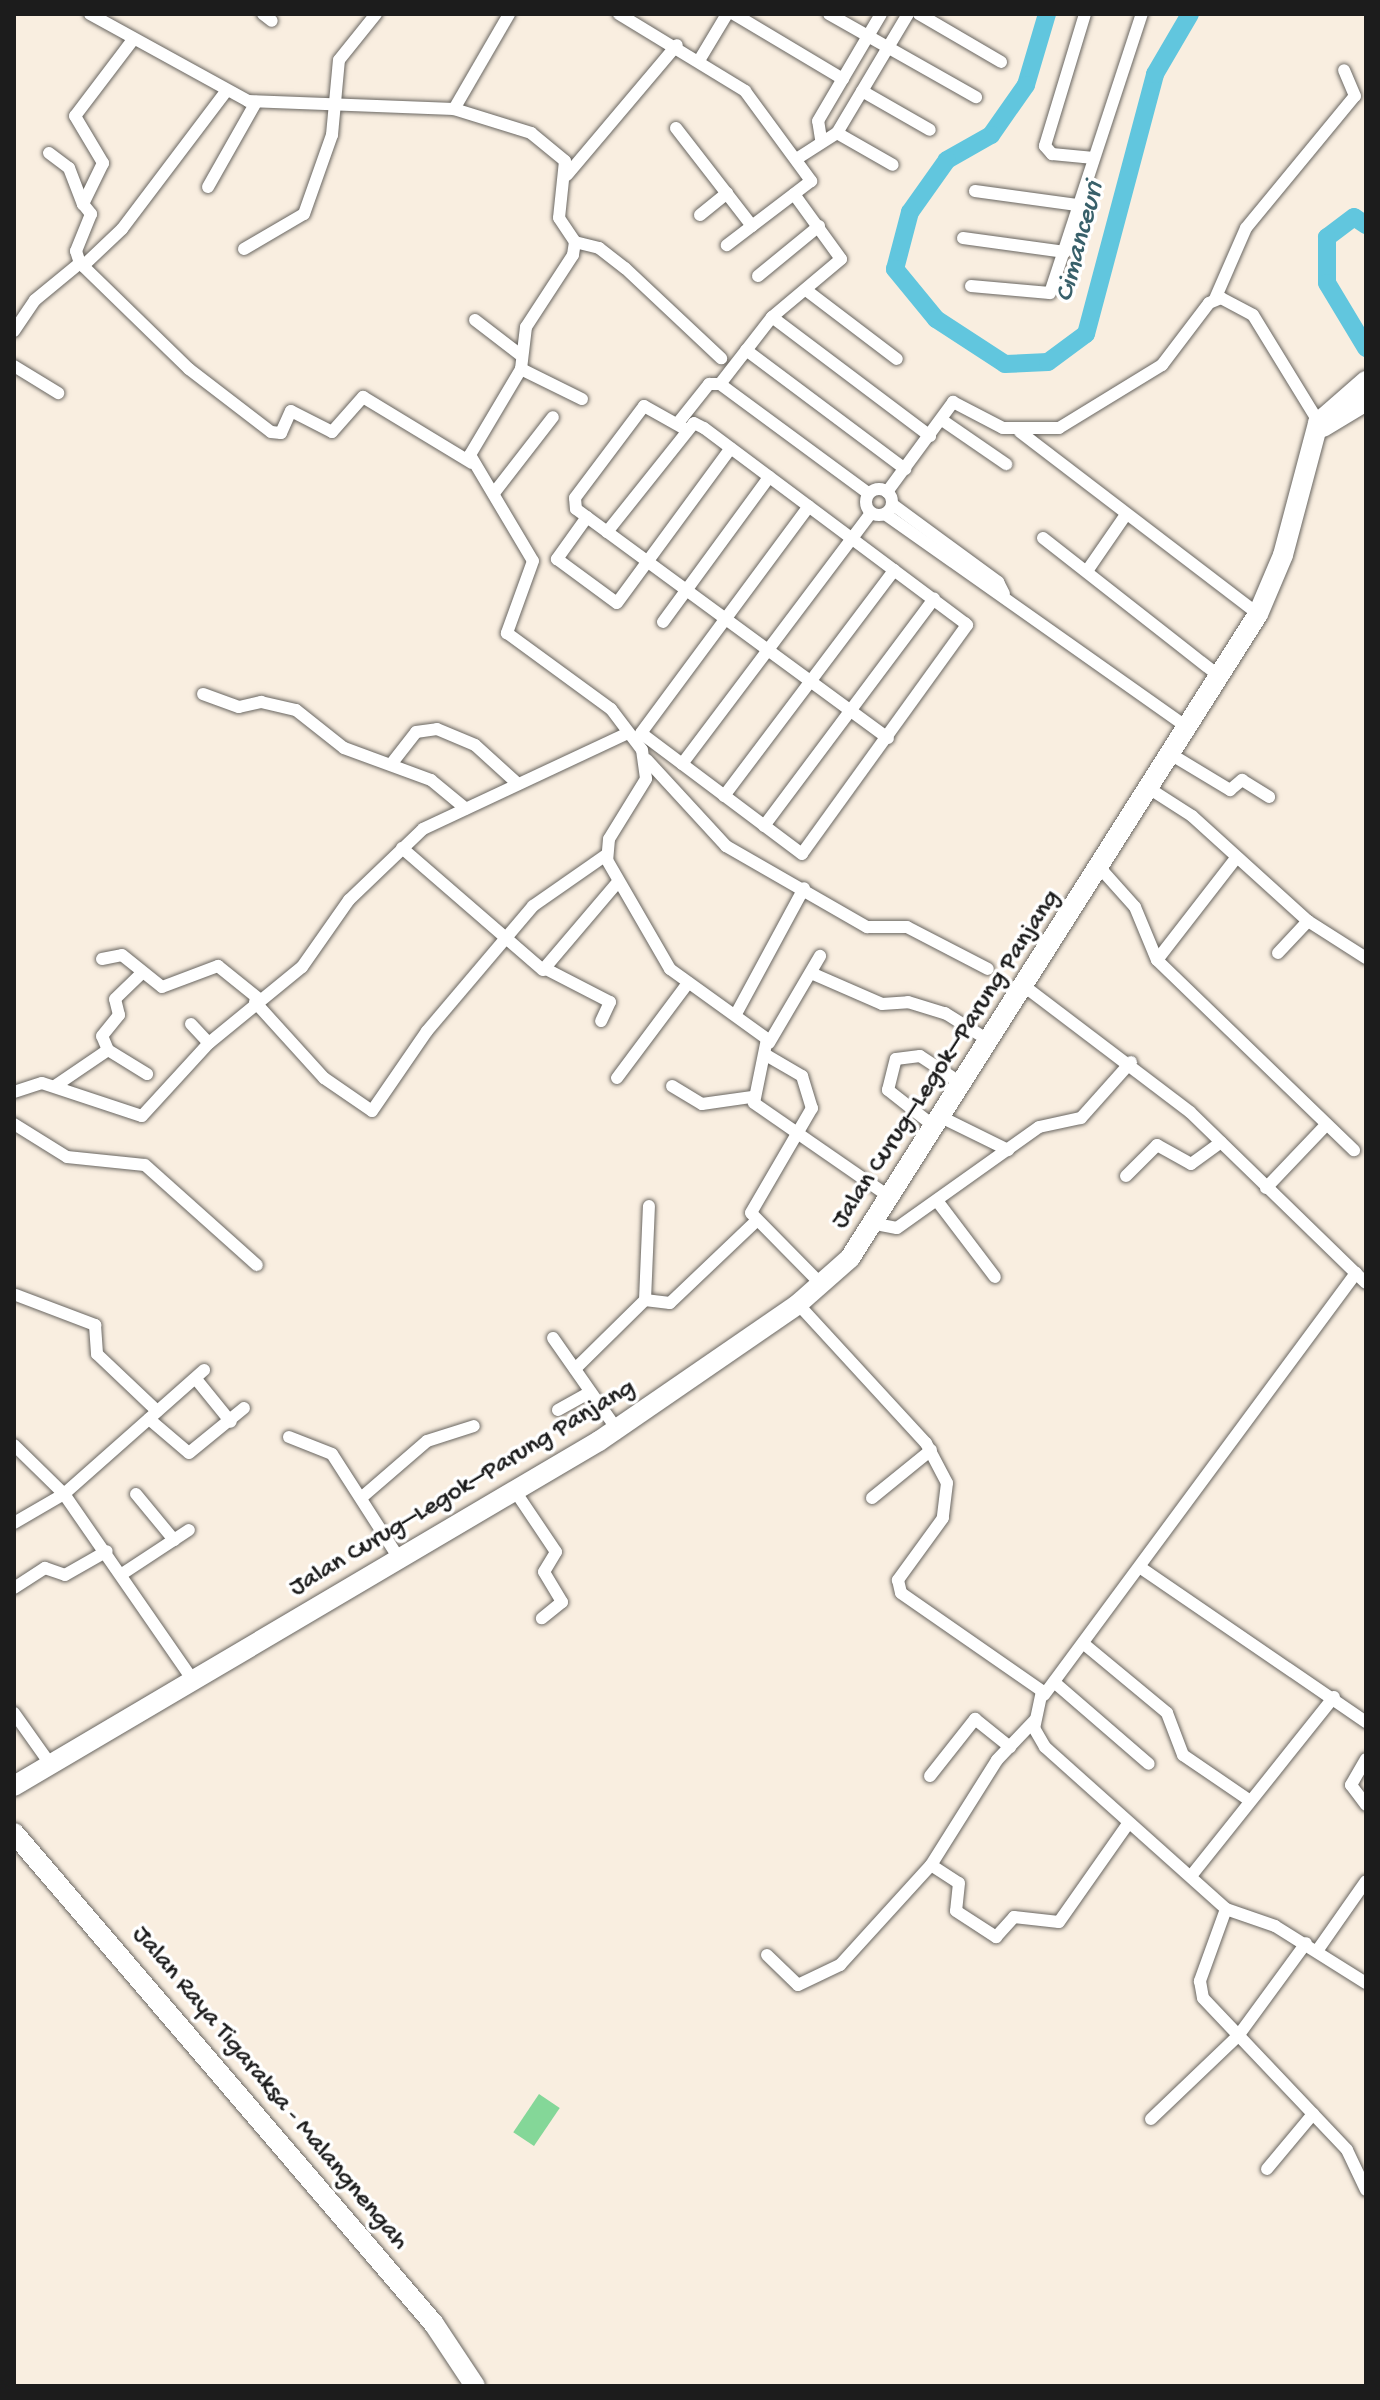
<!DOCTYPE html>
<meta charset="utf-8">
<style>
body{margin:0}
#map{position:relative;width:1380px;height:2400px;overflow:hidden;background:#f9eee0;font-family:"Gochi Hand",sans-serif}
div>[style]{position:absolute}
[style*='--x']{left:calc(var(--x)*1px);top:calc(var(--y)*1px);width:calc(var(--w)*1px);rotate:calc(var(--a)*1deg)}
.green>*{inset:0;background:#84d798;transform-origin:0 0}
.river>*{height:18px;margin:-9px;padding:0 9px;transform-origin:9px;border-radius:9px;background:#61c6de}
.roads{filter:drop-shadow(0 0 2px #696661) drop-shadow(0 0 2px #696661)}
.minor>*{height:12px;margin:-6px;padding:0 6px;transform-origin:6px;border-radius:6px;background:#fff}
.minor>.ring{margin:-6px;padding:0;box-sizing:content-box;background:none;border:12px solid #fff;border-radius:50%}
.primary>*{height:20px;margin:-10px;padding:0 10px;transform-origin:10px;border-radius:10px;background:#fff}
span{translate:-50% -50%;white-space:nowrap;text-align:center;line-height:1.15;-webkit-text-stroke:7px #fff;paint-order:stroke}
.street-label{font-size:26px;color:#1c1c1c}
.water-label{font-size:28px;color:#38606a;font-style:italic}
.frame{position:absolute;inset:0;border:16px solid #1c1c1c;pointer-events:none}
</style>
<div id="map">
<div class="green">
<i style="left:539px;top:2094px;width:25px;height:46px;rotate:34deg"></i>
</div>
<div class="river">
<i style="--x:1047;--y:14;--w:74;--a:106.5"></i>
<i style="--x:1026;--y:85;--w:61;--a:125"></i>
<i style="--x:991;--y:135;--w:51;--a:150.4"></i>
<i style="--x:947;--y:160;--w:64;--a:125.4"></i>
<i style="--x:910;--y:212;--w:59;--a:104.7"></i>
<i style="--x:895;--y:269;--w:65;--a:50.6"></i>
<i style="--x:936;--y:319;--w:82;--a:33.1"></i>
<i style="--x:1005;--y:364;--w:43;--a:-2.7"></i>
<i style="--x:1048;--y:362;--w:47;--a:-36.4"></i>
<i style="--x:1086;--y:334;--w:269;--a:-75.1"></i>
<i style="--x:1155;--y:74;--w:69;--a:-59.7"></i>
<i style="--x:1366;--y:225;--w:14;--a:-146"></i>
<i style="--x:1354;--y:217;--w:34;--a:143"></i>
<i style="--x:1327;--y:237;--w:46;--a:90"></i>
<i style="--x:1327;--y:283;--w:76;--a:59"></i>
</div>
<div class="roads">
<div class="minor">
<i style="--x:90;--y:14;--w:180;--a:28.8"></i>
<i style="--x:248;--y:101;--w:206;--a:2.2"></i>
<i style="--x:454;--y:109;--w:81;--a:17.3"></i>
<i style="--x:531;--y:133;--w:44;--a:39.5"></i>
<i style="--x:565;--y:161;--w:57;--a:96"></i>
<i style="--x:559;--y:218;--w:29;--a:56"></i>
<i style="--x:575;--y:242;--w:13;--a:99"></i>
<i style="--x:573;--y:255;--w:86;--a:123.1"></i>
<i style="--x:526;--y:327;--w:42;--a:96.8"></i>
<i style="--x:521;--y:369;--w:100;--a:120.7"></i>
<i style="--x:470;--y:455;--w:123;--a:59.3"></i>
<i style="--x:533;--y:561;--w:77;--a:109.9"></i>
<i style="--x:507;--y:633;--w:129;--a:36.2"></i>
<i style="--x:611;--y:709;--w:51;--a:52.9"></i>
<i style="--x:642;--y:750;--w:29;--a:82"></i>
<i style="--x:646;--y:779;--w:70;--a:121.7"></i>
<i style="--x:609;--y:839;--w:21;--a:95"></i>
<i style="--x:607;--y:860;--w:126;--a:60"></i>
<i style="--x:670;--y:969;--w:120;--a:35.8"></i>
<i style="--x:767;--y:1039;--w:65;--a:101.5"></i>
<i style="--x:754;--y:1103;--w:167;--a:34.7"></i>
<i style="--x:263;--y:14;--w:11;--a:38"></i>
<i style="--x:619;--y:14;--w:148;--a:31.4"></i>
<i style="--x:745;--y:91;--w:112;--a:53.7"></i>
<i style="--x:811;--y:181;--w:106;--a:142.7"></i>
<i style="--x:734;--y:14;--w:127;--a:30.8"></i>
<i style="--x:829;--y:14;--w:169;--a:29.5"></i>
<i style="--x:919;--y:14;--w:95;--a:30.3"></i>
<i style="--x:1085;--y:14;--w:138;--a:106.9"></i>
<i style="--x:1045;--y:146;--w:11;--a:49"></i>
<i style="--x:1052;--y:154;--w:42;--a:5.4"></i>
<i style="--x:132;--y:41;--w:94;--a:127.2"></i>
<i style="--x:75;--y:116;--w:55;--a:59.2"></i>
<i style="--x:103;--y:163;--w:46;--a:116"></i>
<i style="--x:83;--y:204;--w:13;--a:51"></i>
<i style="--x:91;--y:214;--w:40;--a:112"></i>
<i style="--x:76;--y:251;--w:13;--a:72"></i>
<i style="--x:80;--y:263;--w:152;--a:44.2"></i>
<i style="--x:189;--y:369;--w:103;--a:37.5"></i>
<i style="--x:271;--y:432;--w:10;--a:6"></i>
<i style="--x:281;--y:433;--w:24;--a:-66"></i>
<i style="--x:291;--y:411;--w:46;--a:27.1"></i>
<i style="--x:332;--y:432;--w:47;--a:-48.5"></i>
<i style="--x:363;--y:397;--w:127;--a:31.2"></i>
<i style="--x:700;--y:59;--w:52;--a:-59"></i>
<i style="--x:862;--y:91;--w:78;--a:29.8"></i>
<i style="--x:454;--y:109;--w:110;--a:-59.9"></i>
<i style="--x:676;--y:128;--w:124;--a:52.2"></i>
<i style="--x:837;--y:133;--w:64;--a:29.7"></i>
<i style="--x:821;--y:139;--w:18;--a:-99"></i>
<i style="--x:818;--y:121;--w:124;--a:-59.5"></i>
<i style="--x:49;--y:153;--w:25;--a:37"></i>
<i style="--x:69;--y:168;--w:39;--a:69"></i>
<i style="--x:798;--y:158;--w:46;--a:-32.7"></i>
<i style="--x:837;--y:133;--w:139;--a:-59.2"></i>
<i style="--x:567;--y:175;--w:170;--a:-49.8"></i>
<i style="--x:208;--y:187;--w:98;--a:-60.5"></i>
<i style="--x:975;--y:191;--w:103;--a:7.8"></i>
<i style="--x:700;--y:215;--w:35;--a:-39"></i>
<i style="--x:963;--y:238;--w:103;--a:7.8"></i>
<i style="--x:575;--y:242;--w:25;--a:14"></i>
<i style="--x:599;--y:248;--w:33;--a:38"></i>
<i style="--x:625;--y:268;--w:132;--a:43.2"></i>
<i style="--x:244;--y:249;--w:69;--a:-30.3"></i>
<i style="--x:304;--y:214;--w:84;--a:-70.5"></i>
<i style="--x:332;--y:135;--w:75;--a:-84.7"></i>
<i style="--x:339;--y:60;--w:59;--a:-51.2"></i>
<i style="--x:83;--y:266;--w:54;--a:-43.5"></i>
<i style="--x:122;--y:229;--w:174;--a:-52.9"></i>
<i style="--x:758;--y:276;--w:79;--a:-39.3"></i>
<i style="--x:971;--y:286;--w:79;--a:5.1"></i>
<i style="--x:1050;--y:293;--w:294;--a:-71.8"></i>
<i style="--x:806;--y:290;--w:114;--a:37.2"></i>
<i style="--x:1215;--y:299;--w:77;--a:-66.4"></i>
<i style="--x:1246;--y:228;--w:171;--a:-50.5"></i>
<i style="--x:1355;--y:96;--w:28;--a:-113"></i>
<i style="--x:772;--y:317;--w:198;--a:37"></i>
<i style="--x:475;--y:320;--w:59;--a:37.5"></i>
<i style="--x:14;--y:331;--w:37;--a:-56"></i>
<i style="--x:35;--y:300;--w:58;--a:-39.4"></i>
<i style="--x:746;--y:350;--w:199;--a:36.8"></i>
<i style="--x:14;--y:366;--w:52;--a:31.5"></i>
<i style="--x:521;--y:369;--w:68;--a:26.2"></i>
<i style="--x:720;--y:384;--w:184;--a:36.4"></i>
<i style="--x:942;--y:420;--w:78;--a:34.5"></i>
<i style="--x:678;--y:423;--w:50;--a:-51.5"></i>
<i style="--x:709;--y:384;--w:11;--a:0"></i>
<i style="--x:720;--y:384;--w:85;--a:-52.2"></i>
<i style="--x:772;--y:317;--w:90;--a:-40"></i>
<i style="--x:841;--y:259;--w:80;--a:-125.9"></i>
<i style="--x:685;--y:429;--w:47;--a:-150.7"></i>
<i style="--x:644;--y:406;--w:115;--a:126.9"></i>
<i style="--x:575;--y:498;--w:11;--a:85"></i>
<i style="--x:576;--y:509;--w:387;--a:36.3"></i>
<i style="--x:1020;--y:432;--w:300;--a:37.4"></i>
<i class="ring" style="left:866px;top:489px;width:14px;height:14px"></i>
<i style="--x:887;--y:492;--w:112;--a:-53.7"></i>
<i style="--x:953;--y:402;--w:56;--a:27.5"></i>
<i style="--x:1003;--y:428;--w:56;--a:0"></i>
<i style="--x:1059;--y:428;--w:121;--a:-31.5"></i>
<i style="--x:1162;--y:365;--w:78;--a:-52.8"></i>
<i style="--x:1209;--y:303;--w:13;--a:-23"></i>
<i style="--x:1221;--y:298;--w:36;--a:28"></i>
<i style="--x:1253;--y:315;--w:130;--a:58.5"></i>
<i style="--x:494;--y:493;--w:96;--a:-52.2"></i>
<i style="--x:892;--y:504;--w:132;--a:36.3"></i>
<i style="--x:998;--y:582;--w:13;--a:63"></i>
<i style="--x:885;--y:514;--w:370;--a:35.2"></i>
<i style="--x:587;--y:517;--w:52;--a:125.5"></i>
<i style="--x:557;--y:559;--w:74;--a:36.3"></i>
<i style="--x:617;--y:603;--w:192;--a:-53.7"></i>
<i style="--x:607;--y:532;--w:139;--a:-51.4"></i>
<i style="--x:694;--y:423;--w:11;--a:27"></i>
<i style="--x:704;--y:428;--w:326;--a:36.8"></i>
<i style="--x:965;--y:623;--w:3;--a:45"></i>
<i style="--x:967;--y:625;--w:282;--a:125.8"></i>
<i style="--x:802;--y:854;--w:201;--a:-143.1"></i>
<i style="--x:641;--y:733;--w:282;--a:-53.5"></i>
<i style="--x:1043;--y:538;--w:225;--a:38.1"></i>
<i style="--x:1087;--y:571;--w:67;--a:-55.4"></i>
<i style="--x:663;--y:622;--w:180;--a:-53.8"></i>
<i style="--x:203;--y:694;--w:38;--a:20"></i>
<i style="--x:239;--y:707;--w:23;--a:-13"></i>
<i style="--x:261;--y:702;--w:36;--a:13"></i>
<i style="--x:296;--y:710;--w:61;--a:38.4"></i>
<i style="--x:344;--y:748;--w:93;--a:20.2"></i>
<i style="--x:431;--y:780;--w:45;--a:39.6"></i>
<i style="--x:1172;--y:755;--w:68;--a:31.1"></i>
<i style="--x:1230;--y:790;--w:16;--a:-40"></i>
<i style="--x:1242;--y:780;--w:32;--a:32"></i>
<i style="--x:647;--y:760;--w:117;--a:47.4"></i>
<i style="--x:726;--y:846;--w:163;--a:29.9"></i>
<i style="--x:867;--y:927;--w:40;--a:0"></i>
<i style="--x:907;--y:927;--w:91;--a:27.4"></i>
<i style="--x:392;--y:763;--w:39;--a:-52"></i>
<i style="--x:416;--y:732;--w:21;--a:-8"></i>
<i style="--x:437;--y:729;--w:41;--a:22.8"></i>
<i style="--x:475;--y:745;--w:58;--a:42.2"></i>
<i style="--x:682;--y:764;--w:314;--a:-53"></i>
<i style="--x:1150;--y:789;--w:50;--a:32.7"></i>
<i style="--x:1192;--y:816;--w:156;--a:42.2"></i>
<i style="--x:1308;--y:921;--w:69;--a:32.5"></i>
<i style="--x:724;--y:796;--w:283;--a:-53"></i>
<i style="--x:764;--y:826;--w:284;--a:-53.2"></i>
<i style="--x:402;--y:848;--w:186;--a:40.9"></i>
<i style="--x:543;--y:970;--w:116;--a:-49.6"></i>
<i style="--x:1101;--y:869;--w:51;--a:48.2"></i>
<i style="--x:1135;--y:907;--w:57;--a:67.5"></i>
<i style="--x:1157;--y:960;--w:274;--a:44"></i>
<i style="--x:1278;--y:953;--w:44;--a:-46.8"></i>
<i style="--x:102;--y:959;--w:20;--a:-11"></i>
<i style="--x:122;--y:955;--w:51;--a:38.7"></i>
<i style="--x:162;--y:987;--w:60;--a:-20.6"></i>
<i style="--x:218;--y:966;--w:53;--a:38.8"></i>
<i style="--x:1157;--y:960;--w:130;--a:-52.2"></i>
<i style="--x:546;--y:969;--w:72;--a:27.3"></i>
<i style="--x:610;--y:1002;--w:21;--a:115"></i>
<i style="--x:811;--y:973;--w:77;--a:23.6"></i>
<i style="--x:882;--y:1004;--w:26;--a:-4"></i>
<i style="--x:908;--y:1002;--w:39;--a:17"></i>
<i style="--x:945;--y:1013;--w:51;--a:32.1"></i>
<i style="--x:1024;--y:986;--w:208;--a:37.2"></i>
<i style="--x:1190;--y:1112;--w:245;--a:44.2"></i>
<i style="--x:255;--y:1002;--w:103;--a:47.8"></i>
<i style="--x:324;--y:1078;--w:58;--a:34.5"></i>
<i style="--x:372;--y:1111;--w:97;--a:-55.5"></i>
<i style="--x:427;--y:1031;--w:164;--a:-49.7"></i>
<i style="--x:533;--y:906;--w:89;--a:-34.9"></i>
<i style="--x:736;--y:1014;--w:143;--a:-61.6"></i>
<i style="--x:191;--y:1024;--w:26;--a:47"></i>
<i style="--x:769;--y:1043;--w:101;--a:-59.6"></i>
<i style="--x:108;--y:1050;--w:46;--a:31.6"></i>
<i style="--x:766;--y:1055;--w:42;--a:30.3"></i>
<i style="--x:802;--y:1076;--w:34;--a:73"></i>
<i style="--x:812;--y:1108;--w:121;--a:120.2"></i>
<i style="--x:751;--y:1213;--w:101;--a:45.4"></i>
<i style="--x:617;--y:1078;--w:119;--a:-53.2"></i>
<i style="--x:55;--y:1086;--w:64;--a:-34.2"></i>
<i style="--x:108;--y:1050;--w:15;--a:-113"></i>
<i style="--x:102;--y:1036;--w:27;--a:-51"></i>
<i style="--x:119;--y:1015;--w:16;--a:-104"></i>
<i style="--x:115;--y:999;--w:37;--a:-44"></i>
<i style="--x:672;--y:1086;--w:35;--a:31"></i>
<i style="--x:702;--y:1104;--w:49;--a:-8.1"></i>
<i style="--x:14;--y:1092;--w:29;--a:-18"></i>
<i style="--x:42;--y:1083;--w:105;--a:18.3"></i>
<i style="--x:142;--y:1116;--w:99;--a:-47.5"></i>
<i style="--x:209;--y:1043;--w:120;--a:-39.3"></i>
<i style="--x:302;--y:967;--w:82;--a:-55"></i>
<i style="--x:349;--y:900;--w:103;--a:-43.8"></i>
<i style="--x:423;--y:829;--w:226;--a:-25.1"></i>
<i style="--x:941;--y:1117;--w:75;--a:26.2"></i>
<i style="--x:14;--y:1124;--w:62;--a:31.9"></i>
<i style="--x:67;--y:1157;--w:78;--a:5.9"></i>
<i style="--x:145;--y:1165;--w:150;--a:41.8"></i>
<i style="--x:935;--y:1127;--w:60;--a:-141.8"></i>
<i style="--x:888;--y:1090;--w:32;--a:-76"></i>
<i style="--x:896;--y:1059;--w:24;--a:-7"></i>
<i style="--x:920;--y:1056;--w:49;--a:33.4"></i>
<i style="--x:1126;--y:1176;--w:44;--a:-45"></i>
<i style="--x:1157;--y:1145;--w:39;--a:29"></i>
<i style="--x:1191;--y:1164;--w:37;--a:-36"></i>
<i style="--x:1266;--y:1188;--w:87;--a:-46.4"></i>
<i style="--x:938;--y:1202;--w:94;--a:52.8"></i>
<i style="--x:876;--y:1224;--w:21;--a:11"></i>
<i style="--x:897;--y:1228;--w:174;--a:-35.4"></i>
<i style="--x:1039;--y:1127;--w:43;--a:-12.1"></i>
<i style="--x:1081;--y:1118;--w:75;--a:-48.2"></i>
<i style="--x:16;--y:1295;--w:85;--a:20.8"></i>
<i style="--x:95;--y:1325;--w:29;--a:86"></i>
<i style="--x:97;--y:1354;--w:83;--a:43.5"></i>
<i style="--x:645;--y:1300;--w:25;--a:7"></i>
<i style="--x:670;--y:1303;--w:117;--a:-43.6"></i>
<i style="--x:798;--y:1304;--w:189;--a:47.4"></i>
<i style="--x:926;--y:1443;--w:45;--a:62.3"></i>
<i style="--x:947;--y:1483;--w:35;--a:97"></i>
<i style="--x:943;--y:1518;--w:77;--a:126"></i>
<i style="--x:898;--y:1580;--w:13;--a:77"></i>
<i style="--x:901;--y:1593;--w:172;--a:34.8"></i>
<i style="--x:1042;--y:1691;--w:38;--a:102"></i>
<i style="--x:1034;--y:1728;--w:22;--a:60"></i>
<i style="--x:1045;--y:1747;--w:243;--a:41.8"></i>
<i style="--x:1226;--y:1909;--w:52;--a:19.1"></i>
<i style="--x:1275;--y:1926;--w:107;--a:32.1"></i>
<i style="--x:553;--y:1338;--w:110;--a:55"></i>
<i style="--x:575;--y:1369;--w:98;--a:-44.6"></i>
<i style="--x:645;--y:1300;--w:94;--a:-87.6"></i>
<i style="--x:196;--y:1379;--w:55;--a:50.9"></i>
<i style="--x:558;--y:1410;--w:35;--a:-29"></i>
<i style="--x:149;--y:1419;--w:52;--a:40.4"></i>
<i style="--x:189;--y:1453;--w:71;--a:-39.3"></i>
<i style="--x:289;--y:1437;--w:46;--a:21.6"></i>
<i style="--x:332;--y:1454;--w:126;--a:57.3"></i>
<i style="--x:14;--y:1445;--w:70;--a:44.4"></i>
<i style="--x:64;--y:1494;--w:229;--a:55.3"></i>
<i style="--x:513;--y:1488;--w:77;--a:56.1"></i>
<i style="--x:556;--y:1552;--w:23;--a:121"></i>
<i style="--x:544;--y:1572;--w:35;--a:59"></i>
<i style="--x:562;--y:1602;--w:26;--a:141"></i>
<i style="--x:136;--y:1494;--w:60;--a:50.4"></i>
<i style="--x:361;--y:1498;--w:87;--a:-40.8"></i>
<i style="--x:427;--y:1441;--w:49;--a:-17.7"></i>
<i style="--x:872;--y:1498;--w:76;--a:-39.1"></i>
<i style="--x:14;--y:1523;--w:58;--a:-30.1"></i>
<i style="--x:64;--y:1494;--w:187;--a:-41.5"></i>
<i style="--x:1141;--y:1568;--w:273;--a:34.4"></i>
<i style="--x:122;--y:1574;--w:80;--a:-33.3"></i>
<i style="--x:14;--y:1588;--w:37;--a:-33"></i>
<i style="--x:45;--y:1568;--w:21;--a:19"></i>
<i style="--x:65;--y:1575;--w:48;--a:-29.7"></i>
<i style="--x:1084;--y:1644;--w:108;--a:39.7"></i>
<i style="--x:1167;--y:1713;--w:45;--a:69.1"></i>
<i style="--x:1183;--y:1755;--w:80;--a:34.3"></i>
<i style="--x:1054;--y:1682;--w:125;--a:40.8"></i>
<i style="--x:1044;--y:1695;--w:525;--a:-53.52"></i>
<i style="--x:14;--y:1713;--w:64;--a:54.6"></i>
<i style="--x:1366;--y:1759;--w:30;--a:120"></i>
<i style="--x:1351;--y:1785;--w:25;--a:53"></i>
<i style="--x:930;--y:1776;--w:73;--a:-51.7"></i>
<i style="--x:975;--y:1719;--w:45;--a:38.7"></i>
<i style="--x:931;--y:1865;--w:33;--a:33"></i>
<i style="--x:959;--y:1883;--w:28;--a:96"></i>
<i style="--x:956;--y:1911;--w:48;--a:33"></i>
<i style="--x:996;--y:1937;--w:27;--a:-48"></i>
<i style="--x:1014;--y:1917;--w:45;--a:6.3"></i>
<i style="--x:1059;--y:1922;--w:120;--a:-54.9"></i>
<i style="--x:1191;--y:1876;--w:229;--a:-51.4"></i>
<i style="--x:1226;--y:1909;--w:77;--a:109.9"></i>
<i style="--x:1200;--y:1981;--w:17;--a:80"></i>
<i style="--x:1203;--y:1998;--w:209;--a:46.5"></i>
<i style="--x:1347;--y:2150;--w:44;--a:64.6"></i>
<i style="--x:1317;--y:1951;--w:85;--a:-55"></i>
<i style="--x:767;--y:1955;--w:43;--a:44.1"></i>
<i style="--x:798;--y:1985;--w:47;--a:-25.5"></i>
<i style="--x:840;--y:1965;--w:135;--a:-47.7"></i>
<i style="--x:931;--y:1865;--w:124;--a:-57.8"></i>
<i style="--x:997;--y:1760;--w:55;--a:-46.5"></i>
<i style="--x:1151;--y:2119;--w:120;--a:-43.7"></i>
<i style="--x:1238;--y:2036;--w:115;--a:-53.8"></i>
<i style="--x:1267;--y:2169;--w:72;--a:-50.1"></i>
</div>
<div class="primary">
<i style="--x:1323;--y:427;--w:50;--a:-31.2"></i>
<i style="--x:14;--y:1786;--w:679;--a:-30.53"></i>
<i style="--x:599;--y:1441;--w:242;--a:-34.5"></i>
<i style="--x:798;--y:1304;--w:69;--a:-41.5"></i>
<i style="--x:850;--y:1258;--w:762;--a:-57.64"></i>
<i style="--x:1258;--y:614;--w:64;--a:-67"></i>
<i style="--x:1283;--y:555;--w:137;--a:-75.1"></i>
<i style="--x:1318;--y:423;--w:64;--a:-41.2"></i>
<i style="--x:14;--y:1833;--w:646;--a:49.46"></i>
<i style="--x:434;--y:2324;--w:74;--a:56.5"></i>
</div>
</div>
<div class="street-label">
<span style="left:947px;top:1060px;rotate:-57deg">Jalan Curug–Legok–Parung Panjang</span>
<span style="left:463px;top:1489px;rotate:-31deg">Jalan Curug–Legok–Parung Panjang</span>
<span style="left:269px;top:2089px;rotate:50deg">Jalan Raya Tigaraksa - Malangnengah</span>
</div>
<div class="water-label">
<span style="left:1081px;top:242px;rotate:-75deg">Cimanceuri</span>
</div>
<div class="frame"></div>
</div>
